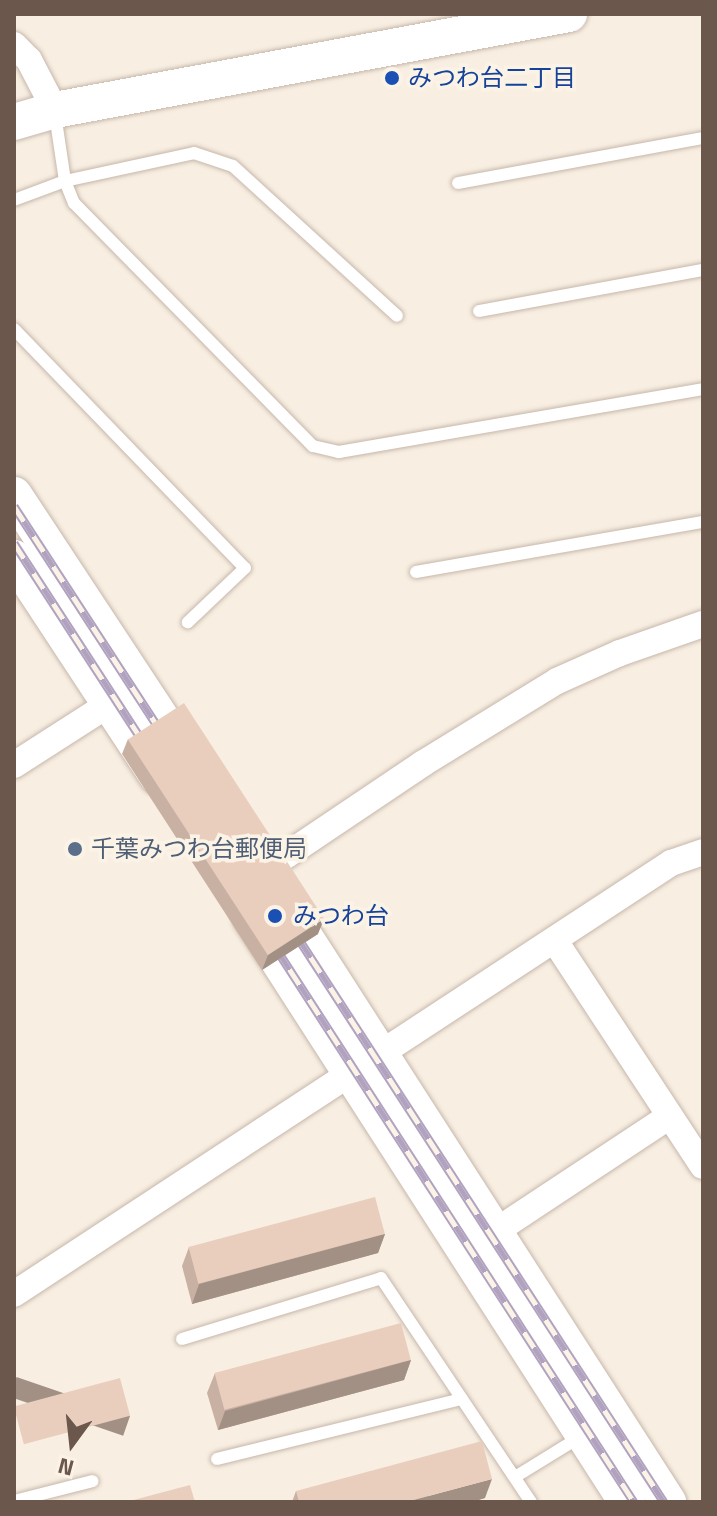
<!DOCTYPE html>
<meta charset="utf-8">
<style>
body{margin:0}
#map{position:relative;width:717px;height:1516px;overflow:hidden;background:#f8efe2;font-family:"Titillium Web","Noto Sans JP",sans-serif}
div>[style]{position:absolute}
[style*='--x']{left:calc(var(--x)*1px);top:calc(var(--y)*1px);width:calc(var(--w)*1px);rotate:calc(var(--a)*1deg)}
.roads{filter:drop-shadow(0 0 2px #c7b7ab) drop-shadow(0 0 2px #c7b7ab)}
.lane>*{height:12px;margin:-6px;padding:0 6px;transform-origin:6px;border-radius:6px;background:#fff}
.street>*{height:26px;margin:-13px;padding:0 13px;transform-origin:13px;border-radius:13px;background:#fff}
.secondary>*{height:36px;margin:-18px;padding:0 18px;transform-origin:18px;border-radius:18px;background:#fff}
.rail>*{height:9px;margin-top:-4.5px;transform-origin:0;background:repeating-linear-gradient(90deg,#fcf3e7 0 18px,#b1a3bf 0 36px);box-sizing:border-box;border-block:2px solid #b1a3bf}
.wall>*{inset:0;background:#c8b1a3}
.shaded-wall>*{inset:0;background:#a39085;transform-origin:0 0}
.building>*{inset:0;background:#e9cebe;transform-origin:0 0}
.dots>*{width:22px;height:22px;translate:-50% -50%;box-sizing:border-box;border:4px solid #fcf3e7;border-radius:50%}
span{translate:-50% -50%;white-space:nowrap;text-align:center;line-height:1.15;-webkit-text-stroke:7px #fcf3e7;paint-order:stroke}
.transit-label{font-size:24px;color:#164399}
.left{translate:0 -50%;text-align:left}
.service-label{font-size:24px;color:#4e5e75}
.frame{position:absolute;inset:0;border:16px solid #6c574c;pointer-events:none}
.north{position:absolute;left:32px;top:1404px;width:80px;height:80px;-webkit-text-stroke:6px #fcf3e7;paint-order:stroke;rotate:195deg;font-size:22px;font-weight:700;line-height:32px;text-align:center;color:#6c574c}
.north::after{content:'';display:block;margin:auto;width:28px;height:36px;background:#6c574c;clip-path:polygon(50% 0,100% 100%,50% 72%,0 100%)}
</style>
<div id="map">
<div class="roads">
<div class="lane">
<i style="--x:55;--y:114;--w:68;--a:81.5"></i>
<i style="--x:65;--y:181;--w:24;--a:68"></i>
<i style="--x:74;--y:203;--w:341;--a:45.5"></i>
<i style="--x:313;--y:446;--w:27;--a:13"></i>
<i style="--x:339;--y:452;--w:369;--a:-9.8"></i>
<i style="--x:458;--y:183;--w:249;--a:-10.4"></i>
<i style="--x:14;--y:200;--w:54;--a:-20.4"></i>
<i style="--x:65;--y:181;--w:132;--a:-12.2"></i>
<i style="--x:194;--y:153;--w:41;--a:18.4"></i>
<i style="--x:233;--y:166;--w:222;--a:42.4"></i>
<i style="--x:479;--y:311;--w:228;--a:-10.4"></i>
<i style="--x:14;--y:329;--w:332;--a:46"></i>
<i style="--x:245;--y:568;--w:79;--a:136.5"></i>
<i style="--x:416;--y:572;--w:291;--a:-9.9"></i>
<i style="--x:182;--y:1339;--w:208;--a:-17"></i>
<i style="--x:381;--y:1278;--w:270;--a:56.2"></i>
<i style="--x:217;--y:1459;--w:252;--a:-13.8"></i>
<i style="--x:515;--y:1477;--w:76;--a:-31.6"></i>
<i style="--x:14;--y:1501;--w:81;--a:-14.2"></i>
</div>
<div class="street">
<i style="--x:14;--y:45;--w:21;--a:45"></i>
<i style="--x:29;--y:60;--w:56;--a:62.5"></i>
<i style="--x:14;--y:765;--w:113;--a:-32.7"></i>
<i style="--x:263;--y:871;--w:192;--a:-33.9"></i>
<i style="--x:422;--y:764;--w:158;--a:-31.6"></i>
<i style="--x:557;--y:681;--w:69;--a:-24"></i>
<i style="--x:620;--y:653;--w:88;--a:-19.3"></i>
<i style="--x:555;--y:941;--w:269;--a:56.7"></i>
<i style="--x:493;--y:1233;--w:212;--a:-33.5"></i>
<i style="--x:14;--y:1294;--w:786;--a:-33.27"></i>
<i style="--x:671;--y:863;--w:34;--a:-19"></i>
</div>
<div class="secondary">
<i style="--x:14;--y:122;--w:43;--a:-16.3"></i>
<i style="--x:55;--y:110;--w:523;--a:-10.58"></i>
<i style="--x:14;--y:495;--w:314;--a:56.6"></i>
<i style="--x:14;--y:558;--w:261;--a:56.7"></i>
<i style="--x:281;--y:900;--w:716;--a:57.26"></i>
<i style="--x:251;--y:918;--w:695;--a:57.23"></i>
</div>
</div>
<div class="rail">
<i style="--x:14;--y:506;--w:280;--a:56.9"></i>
<i style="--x:14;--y:543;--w:248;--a:57"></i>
<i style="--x:291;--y:927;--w:685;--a:57.03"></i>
<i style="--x:270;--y:939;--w:670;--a:57.12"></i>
</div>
<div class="wall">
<i style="clip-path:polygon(128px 739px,318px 934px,262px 970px,122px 754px)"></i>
<i style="clip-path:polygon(385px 1234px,378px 1253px,192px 1304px,182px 1266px,189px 1247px)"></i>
<i style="clip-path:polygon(411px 1360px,404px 1380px,218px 1430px,207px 1393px,215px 1373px)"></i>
<i style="clip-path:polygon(296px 1491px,485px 1498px,472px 1502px,292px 1502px)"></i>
</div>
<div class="shaded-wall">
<i style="clip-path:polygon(324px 919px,318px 934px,262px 970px,268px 955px)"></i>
<i style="clip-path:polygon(385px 1234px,378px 1253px,192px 1304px,199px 1284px)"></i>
<i style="clip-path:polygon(411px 1360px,404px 1380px,218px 1430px,225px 1411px)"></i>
<i style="left:130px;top:1416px;width:21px;height:120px;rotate:109deg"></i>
<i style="clip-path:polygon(492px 1479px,485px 1498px,472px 1502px,406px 1502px)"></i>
</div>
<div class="building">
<i style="left:184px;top:703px;width:257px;height:67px;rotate:57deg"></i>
<i style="left:375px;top:1197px;width:38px;height:193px;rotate:75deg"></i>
<i style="left:401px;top:1323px;width:38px;height:193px;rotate:75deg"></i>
<i style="left:120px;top:1378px;width:39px;height:110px;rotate:75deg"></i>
<i style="clip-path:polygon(482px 1441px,492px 1479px,406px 1502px,299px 1502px,296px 1491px)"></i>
<i style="clip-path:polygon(190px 1485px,195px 1502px,126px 1502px)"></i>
</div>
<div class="dots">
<i style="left:392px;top:78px;background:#1a4fb4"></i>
<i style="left:75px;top:849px;background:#5c6f8a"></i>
<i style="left:275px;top:916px;background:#1a4fb4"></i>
</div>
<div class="transit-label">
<span class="left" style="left:408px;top:78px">みつわ台二丁目</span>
<span class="left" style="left:293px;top:916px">みつわ台</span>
</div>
<div class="service-label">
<span class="left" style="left:91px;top:849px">千葉みつわ台郵便局</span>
</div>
<div class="frame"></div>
<div class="north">N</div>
</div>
